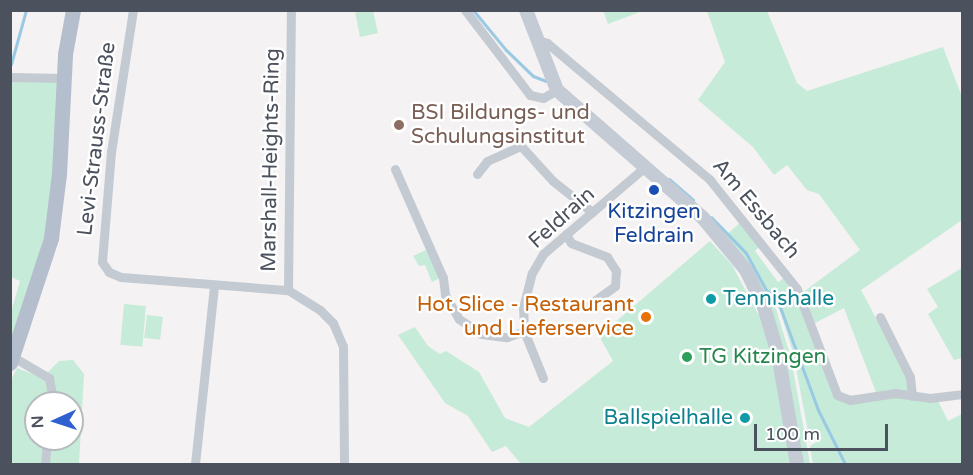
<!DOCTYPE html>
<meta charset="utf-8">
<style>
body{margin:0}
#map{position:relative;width:973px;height:475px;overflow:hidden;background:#f4f2f2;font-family:"Varela Round",sans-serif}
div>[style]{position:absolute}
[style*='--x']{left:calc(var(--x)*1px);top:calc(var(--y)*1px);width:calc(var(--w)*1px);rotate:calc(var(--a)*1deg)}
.green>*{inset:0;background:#c6ebd9;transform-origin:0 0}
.stream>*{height:3px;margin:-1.5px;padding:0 1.5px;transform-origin:1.5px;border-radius:1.5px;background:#99c9e3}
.minor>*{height:9px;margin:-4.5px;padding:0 4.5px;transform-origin:4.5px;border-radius:4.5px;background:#c4cad1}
.secondary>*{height:14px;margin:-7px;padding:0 7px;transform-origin:7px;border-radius:7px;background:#c5cbd5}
.primary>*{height:15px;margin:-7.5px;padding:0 7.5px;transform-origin:7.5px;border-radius:7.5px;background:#b5becc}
.dots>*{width:16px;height:16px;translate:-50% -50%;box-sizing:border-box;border:3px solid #fff;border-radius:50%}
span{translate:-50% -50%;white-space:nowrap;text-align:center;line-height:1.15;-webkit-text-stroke:5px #fff;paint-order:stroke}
.education-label{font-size:21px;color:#785e54}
.left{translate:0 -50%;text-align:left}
.street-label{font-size:21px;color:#4b525d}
.transit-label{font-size:21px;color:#164399}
.culture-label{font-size:21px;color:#0d838f}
.right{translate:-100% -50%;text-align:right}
.food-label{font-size:21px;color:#c56008}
.leisure-label{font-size:21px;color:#27864d}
.frame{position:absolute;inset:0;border:12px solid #4b525d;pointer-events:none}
.north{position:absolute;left:24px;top:391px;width:60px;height:60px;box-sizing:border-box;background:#fff;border:2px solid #b7babe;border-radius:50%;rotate:267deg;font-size:16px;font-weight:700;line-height:24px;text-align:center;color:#4b525d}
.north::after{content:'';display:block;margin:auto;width:21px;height:27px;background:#2f60d0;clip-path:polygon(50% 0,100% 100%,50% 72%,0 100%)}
.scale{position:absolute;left:754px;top:424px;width:134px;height:27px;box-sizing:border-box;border:3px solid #4b525d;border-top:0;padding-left:8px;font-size:18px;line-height:21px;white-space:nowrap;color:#4b525d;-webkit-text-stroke:4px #fff;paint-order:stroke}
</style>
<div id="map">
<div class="green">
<i style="clip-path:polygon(603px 10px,642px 10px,642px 11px,608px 24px)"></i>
<i style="clip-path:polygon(355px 11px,373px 11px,378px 33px,360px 37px)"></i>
<i style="clip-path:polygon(707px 11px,767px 11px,797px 83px,807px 91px,943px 47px,962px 97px,962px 220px,861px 290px,908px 378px,910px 397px,937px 399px,948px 421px,962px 414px,962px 464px,813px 464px,810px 446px,824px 437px,810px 442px,793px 352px,779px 308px,774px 300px,763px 297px,725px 236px,742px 221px,761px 245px,755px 251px,778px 282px,786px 277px,796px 292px,836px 396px,877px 395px,844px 308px,815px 323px,802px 293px,860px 250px,819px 194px,807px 190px,787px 165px,774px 175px,753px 147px,698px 100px,725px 62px)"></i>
<i style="clip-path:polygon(11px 80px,54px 81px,59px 85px,50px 216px,11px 354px,11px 312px,20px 281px,11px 277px)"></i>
<i style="clip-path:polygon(710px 241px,732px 265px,758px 314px,763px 314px,795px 464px,521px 464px,506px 446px,492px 452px,468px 416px,445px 403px,398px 335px,415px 327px,428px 346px,440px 354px,446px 351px,479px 372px,505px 418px,529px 427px,613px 361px,599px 336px)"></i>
<i style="clip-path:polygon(426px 250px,440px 278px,432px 282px,425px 265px,419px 266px,413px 256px)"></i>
<i style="clip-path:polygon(962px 268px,962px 358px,954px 360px,928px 314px,938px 307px,927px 289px)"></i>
<i style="clip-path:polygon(765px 302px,772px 303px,776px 309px,791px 358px,810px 464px,799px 464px)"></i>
<i style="left:124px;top:304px;width:22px;height:41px;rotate:5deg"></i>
<i style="left:147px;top:315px;width:16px;height:23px;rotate:7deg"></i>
<i style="clip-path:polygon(73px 360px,84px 374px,79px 464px,47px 464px,50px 439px,72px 439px,72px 403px,56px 403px,48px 372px,59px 361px)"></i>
<i style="clip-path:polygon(17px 368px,48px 380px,50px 403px,36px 403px,36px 439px,44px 439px,42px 464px,11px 464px,11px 380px)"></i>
</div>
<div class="stream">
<i style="--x:473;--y:10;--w:52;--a:50.5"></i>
<i style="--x:506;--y:50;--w:37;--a:44"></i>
<i style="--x:533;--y:76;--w:14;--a:21"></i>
<i style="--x:11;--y:64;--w:56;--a:-74.5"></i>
<i style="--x:669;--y:179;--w:32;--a:41"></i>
<i style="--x:711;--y:217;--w:50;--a:45.8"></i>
<i style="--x:746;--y:253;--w:42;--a:61.6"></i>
<i style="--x:766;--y:290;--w:14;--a:39"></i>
<i style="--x:777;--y:299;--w:118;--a:69.7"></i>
<i style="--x:818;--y:410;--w:60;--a:63.4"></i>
</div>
<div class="minor">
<i style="--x:133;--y:10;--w:144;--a:98.8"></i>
<i style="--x:111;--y:152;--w:110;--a:94.7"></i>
<i style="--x:102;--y:262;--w:12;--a:55"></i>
<i style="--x:109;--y:272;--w:13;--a:23"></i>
<i style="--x:121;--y:277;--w:168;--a:4.5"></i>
<i style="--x:288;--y:290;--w:38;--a:32"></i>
<i style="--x:320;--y:310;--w:18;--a:45"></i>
<i style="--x:333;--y:323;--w:25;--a:67"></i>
<i style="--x:343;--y:346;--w:118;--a:89.5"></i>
<i style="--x:465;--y:10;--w:107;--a:52.6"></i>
<i style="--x:530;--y:95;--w:13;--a:13"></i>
<i style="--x:543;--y:98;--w:16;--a:-30"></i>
<i style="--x:535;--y:39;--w:13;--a:18"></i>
<i style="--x:547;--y:43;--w:213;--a:40"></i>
<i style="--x:710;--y:180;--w:139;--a:51.4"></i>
<i style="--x:797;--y:289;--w:113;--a:69.3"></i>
<i style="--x:837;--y:395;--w:14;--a:21"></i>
<i style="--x:850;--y:400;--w:46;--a:-8.8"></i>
<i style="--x:895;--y:393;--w:35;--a:8"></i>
<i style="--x:930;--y:398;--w:32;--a:-7"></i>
<i style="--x:10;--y:77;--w:54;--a:1.1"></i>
<i style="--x:395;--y:169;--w:119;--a:66.2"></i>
<i style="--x:443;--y:278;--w:17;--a:83"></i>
<i style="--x:445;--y:295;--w:28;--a:60"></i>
<i style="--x:459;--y:319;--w:27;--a:34"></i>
<i style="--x:481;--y:334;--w:26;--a:7"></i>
<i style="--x:507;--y:337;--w:18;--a:-19"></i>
<i style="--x:477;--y:174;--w:16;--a:-52"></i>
<i style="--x:487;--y:161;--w:37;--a:-24"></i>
<i style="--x:521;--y:146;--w:47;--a:47.6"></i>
<i style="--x:553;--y:181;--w:50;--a:38.5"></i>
<i style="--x:566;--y:234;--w:10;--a:61"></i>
<i style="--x:571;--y:243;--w:39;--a:21"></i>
<i style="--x:607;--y:257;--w:17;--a:57"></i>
<i style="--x:616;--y:271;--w:15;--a:94"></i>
<i style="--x:615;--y:286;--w:31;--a:144"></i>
<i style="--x:288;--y:290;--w:280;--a:-89.4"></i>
<i style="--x:880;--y:317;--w:67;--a:63.4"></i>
<i style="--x:910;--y:377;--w:19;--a:84"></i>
<i style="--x:13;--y:357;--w:42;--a:30.3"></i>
<i style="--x:49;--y:378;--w:25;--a:79"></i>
<i style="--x:543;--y:378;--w:51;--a:-112"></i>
<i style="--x:524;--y:331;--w:23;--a:-92"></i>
<i style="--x:523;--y:308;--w:36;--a:-76"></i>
<i style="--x:532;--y:273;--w:22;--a:-60"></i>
<i style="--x:543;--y:254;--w:135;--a:-40.5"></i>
<i style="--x:45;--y:464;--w:25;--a:-85"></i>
<i style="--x:195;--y:464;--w:179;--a:-83.9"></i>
</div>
<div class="secondary">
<i style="--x:526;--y:10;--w:86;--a:68.8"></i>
<i style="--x:557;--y:90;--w:194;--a:41.2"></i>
<i style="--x:703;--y:218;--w:67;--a:50.4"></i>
<i style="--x:746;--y:270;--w:41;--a:64.1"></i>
<i style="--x:764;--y:307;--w:49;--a:73.4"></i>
<i style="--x:778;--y:354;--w:112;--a:80.2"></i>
</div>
<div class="primary">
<i style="--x:10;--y:363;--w:132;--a:-71.8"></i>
<i style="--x:51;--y:238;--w:64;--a:-82.9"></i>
<i style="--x:59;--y:174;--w:120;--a:-87.1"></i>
<i style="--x:65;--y:54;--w:45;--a:-79.7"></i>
</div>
<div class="dots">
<i style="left:399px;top:125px;background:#8d6e63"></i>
<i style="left:654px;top:190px;background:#1a4fb4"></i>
<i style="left:711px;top:299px;background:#0f9aa8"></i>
<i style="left:646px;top:317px;background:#e8710a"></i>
<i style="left:687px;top:357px;background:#2e9e5b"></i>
<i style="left:745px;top:418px;background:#0f9aa8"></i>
</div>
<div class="education-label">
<span class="left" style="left:411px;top:125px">BSI Bildungs- und<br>Schulungsinstitut</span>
</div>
<div class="street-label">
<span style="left:97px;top:139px;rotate:-83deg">Levi-Strauss-Straße</span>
<span style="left:271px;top:160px;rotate:-89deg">Marshall-Heights-Ring</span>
<span style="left:756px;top:209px;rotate:50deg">Am Essbach</span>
<span style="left:562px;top:218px;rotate:-42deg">Feldrain</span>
</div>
<div class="transit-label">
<span style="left:654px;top:224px">Kitzingen<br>Feldrain</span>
</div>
<div class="culture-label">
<span class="left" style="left:723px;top:299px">Tennishalle</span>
<span class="right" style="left:733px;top:418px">Ballspielhalle</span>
</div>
<div class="food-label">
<span class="right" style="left:634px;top:317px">Hot Slice - Restaurant<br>und Lieferservice</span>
</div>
<div class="leisure-label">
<span class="left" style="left:699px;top:357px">TG Kitzingen</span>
</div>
<div class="frame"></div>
<div class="north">N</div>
<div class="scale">100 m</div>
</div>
